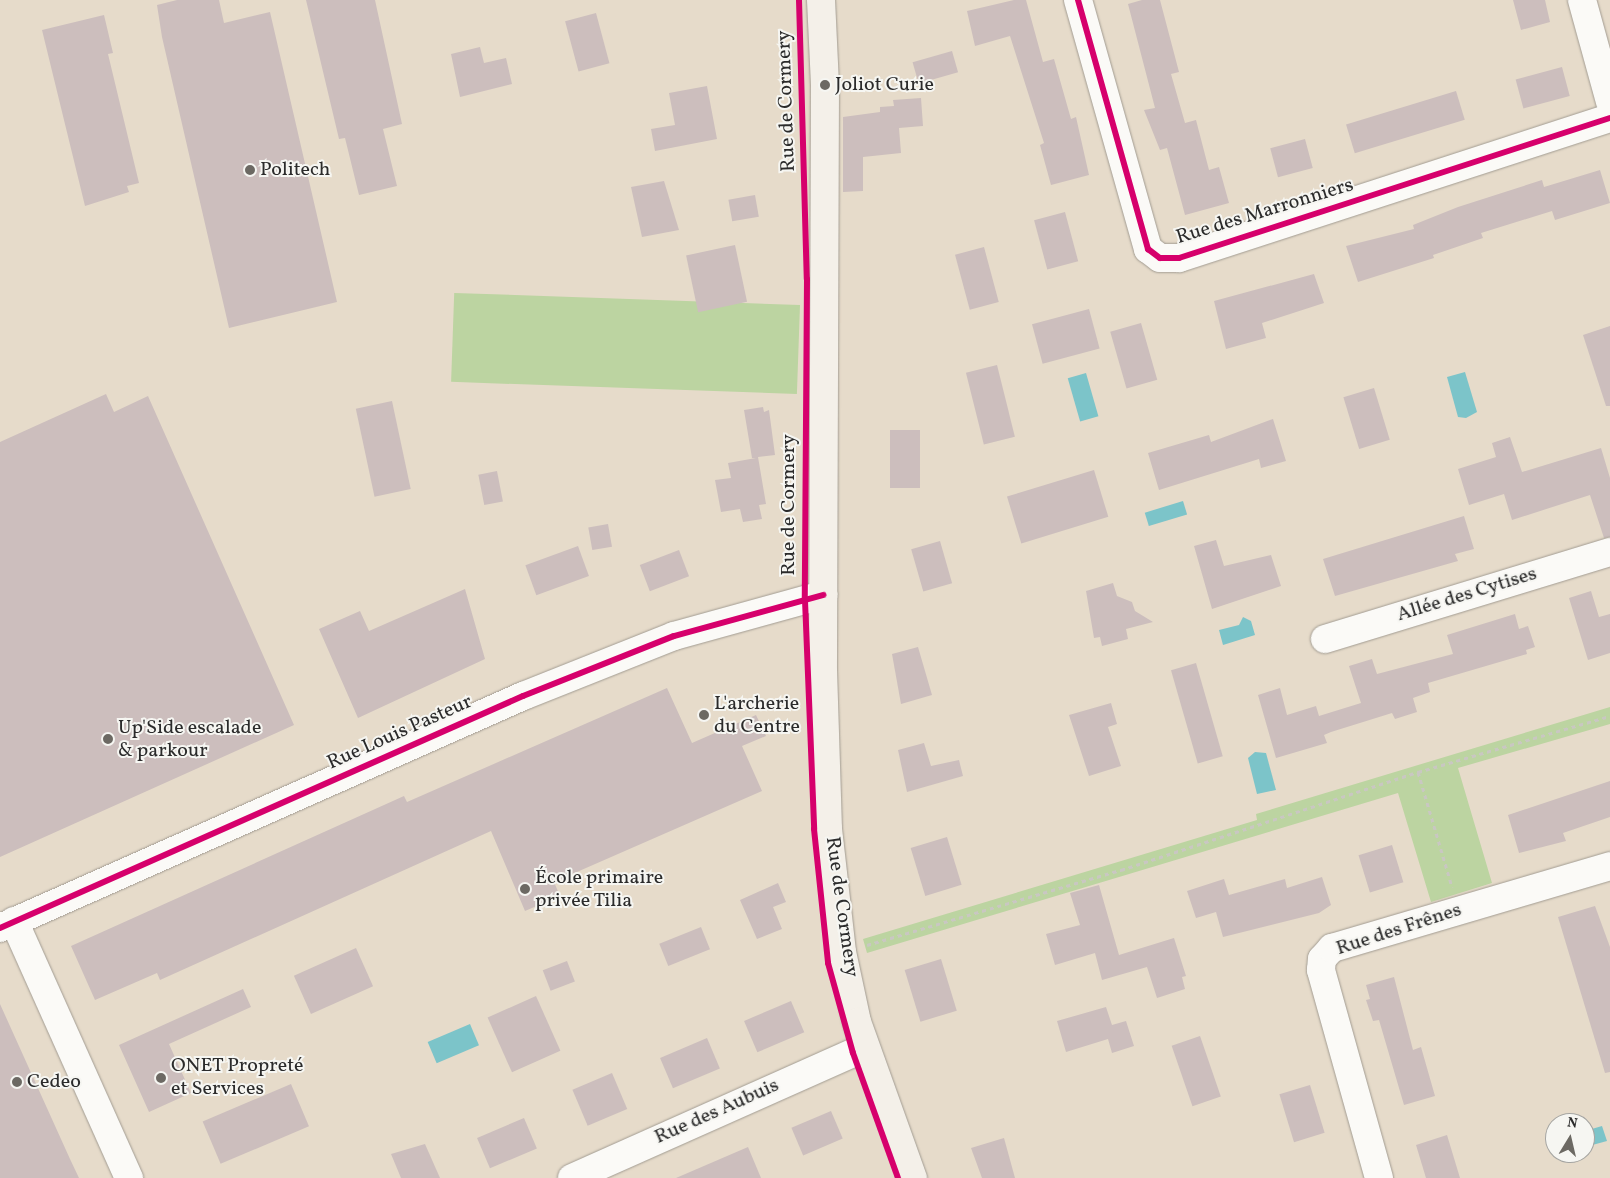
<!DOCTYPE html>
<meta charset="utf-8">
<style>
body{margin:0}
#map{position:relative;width:1610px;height:1178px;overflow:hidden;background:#e6dbca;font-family:Vollkorn,serif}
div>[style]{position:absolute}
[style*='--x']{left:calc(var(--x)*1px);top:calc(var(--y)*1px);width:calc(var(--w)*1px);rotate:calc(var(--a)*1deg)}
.green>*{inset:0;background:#bcd4a1;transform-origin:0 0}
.water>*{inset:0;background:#7cc4c9;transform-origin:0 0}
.building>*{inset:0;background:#ccbebd;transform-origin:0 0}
.path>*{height:3px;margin-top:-1.5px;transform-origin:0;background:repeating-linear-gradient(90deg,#c9c7c2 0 4px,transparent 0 8px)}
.roads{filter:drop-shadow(0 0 1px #a29c92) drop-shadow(0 0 1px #a29c92)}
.minor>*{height:28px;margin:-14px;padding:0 14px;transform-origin:14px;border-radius:14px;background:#fbfaf7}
.secondary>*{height:28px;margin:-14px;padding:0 14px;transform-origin:14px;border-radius:14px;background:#f4f0e9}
.cycleway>*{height:6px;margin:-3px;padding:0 3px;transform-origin:3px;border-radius:3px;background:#d6006c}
.dots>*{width:14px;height:14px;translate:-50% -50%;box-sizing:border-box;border:2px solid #f6f6f2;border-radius:50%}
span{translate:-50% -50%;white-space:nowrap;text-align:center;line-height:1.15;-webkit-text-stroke:4px #f6f6f2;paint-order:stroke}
.poi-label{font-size:20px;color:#2b2b2b}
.left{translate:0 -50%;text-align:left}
.street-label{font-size:20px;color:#2b2b2b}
.north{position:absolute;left:1545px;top:1113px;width:50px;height:50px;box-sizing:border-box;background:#f6f6f2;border:1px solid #a5a5a2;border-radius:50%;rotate:9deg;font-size:14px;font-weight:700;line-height:20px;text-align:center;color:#2b2b2b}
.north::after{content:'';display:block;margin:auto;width:18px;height:22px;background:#6c6963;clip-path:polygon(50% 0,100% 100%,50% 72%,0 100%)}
</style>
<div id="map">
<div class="green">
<i style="left:800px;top:305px;width:89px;height:346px;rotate:92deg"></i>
<i style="clip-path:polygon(1610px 707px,1610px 724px,1458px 768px,1492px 883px,1431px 902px,1398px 793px,867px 953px,863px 939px,1257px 820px,1256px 814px)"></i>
</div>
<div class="water">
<i style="clip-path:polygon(1465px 372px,1477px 412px,1466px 418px,1458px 417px,1447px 377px)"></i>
<i style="left:1086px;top:373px;width:45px;height:19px;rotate:74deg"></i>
<i style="left:1183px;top:501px;width:14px;height:40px;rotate:73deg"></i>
<i style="clip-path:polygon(1243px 617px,1251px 621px,1255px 635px,1223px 645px,1219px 630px,1239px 625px)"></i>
<i style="clip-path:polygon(1255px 752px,1266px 753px,1276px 790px,1257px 794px,1248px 758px)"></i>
<i style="left:470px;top:1024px;width:23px;height:46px;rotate:67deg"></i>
<i style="clip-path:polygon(1602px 1126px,1607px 1141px,1585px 1147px,1585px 1131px)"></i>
</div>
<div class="building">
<i style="clip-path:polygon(177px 0,219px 0,224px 23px,270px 12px,337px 302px,229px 328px,162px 37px,157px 5px)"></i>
<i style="clip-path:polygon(306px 0,375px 0,402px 124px,383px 129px,397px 186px,359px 195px,345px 138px,339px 139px)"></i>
<i style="clip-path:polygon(1014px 0,1026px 0,1043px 62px,1054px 59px,1071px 119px,1076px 117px,1089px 175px,1051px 185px,1040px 145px,1044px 143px,1010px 36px,975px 46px,967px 11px)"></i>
<i style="clip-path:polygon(1142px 0,1160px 0,1179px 72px,1171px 74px,1185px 123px,1196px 120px,1209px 170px,1219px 167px,1229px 203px,1185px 215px,1167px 148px,1160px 150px,1144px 110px,1155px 108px,1128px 4px)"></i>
<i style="clip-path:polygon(1513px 0,1545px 0,1550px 22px,1521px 30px)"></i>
<i style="left:596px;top:13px;width:52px;height:32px;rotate:75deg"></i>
<i style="clip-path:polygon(104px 15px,113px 53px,108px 54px,139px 183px,127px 186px,129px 192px,85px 206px,42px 30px)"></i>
<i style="clip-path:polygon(480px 47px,484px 63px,506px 58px,512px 84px,460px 97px,451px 54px)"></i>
<i style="left:952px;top:51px;width:22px;height:41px;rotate:74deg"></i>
<i style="left:1562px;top:67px;width:30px;height:48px;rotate:75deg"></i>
<i style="clip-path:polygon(707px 86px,717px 139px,655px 151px,651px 129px,675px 125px,669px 93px)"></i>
<i style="left:1456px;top:91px;width:30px;height:115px;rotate:73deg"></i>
<i style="clip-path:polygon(921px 98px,923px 126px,899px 128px,901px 153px,863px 157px,863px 191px,843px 192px,843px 117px,880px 112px,880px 107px,894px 106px,893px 100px)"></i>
<i style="left:1305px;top:139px;width:30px;height:36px;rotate:75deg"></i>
<i style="clip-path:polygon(1600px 170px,1610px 203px,1555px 220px,1552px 211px,1481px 233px,1483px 238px,1433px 255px,1434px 258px,1358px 282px,1346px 246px,1414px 229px,1413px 225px,1458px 207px,1542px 180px,1544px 187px)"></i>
<i style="clip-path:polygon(664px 181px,679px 230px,642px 237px,631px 187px)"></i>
<i style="left:755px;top:195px;width:22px;height:27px;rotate:80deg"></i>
<i style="left:1065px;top:212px;width:51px;height:32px;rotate:75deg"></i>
<i style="left:735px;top:245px;width:58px;height:50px;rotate:78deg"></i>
<i style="left:984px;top:247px;width:57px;height:30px;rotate:75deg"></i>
<i style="clip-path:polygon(1314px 274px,1324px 303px,1262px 323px,1266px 338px,1226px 349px,1214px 301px)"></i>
<i style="left:1089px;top:309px;width:41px;height:59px;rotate:75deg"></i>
<i style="left:1141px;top:323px;width:59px;height:32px;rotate:74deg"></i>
<i style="clip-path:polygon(1610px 326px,1610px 406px,1606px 406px,1583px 335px)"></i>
<i style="left:997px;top:365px;width:74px;height:32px;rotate:76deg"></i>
<i style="left:1374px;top:388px;width:54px;height:32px;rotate:73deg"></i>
<i style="clip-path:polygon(106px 394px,114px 412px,148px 396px,294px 725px,0 857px,0 442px)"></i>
<i style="left:392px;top:401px;width:90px;height:37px;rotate:78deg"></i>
<i style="clip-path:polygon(763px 407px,764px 412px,769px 410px,775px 455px,758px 457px,766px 504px,759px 505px,762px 519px,743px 522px,740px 509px,721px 512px,715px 480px,731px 478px,728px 463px,756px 458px,752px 458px,744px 410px)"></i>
<i style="clip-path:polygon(1273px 419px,1286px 461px,1261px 468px,1259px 459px,1159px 490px,1148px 453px,1209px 435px,1211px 442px)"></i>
<i style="left:890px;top:430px;width:30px;height:58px"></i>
<i style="clip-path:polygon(1510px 437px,1522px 472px,1601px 448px,1610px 478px,1610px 537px,1604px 538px,1590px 495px,1512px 520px,1504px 494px,1469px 505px,1458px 469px,1496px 457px,1492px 443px)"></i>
<i style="left:1094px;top:470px;width:49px;height:91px;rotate:73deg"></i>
<i style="left:497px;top:471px;width:31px;height:19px;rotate:79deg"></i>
<i style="clip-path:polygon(1464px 516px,1474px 549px,1455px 554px,1458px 561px,1335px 596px,1323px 559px)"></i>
<i style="left:608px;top:524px;width:23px;height:20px;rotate:80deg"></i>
<i style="clip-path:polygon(1216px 540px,1224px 566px,1271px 555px,1281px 586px,1212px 609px,1194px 546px)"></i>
<i style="left:940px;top:541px;width:44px;height:30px;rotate:74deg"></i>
<i style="left:578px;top:546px;width:32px;height:56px;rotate:70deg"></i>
<i style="left:679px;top:550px;width:28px;height:42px;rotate:69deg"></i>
<i style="clip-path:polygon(1113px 583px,1117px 596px,1132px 602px,1135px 611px,1153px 622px,1126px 629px,1128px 639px,1102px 646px,1100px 637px,1094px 638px,1086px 591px)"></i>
<i style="clip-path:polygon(465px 589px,485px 659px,358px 718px,319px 629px,360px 611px,369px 631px)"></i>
<i style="clip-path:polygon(1591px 591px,1599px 617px,1610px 614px,1610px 653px,1588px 660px,1569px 598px)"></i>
<i style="clip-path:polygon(1515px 614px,1519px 629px,1528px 626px,1535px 647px,1526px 650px,1527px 654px,1428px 683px,1430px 692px,1413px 698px,1417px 712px,1395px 719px,1392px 713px,1331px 732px,1324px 735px,1327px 743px,1276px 758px,1258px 695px,1280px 688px,1287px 715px,1316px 706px,1319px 716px,1361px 703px,1349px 666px,1372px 659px,1377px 674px,1453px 654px,1447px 635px)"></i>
<i style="clip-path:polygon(918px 647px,932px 695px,901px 704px,892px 654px)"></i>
<i style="left:1196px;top:663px;width:97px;height:26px;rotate:74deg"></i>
<i style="clip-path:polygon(667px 688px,692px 743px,756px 715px,766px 736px,742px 746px,762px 791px,554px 882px,560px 896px,525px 911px,491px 831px,160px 980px,157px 973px,95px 1000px,71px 946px,404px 796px,407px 802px)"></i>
<i style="clip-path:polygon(1111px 703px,1117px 724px,1108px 727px,1121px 766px,1089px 776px,1069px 715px)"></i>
<i style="clip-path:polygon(924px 743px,931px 766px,959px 760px,963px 776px,907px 792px,898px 750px)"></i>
<i style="clip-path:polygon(1610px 781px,1610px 817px,1563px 833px,1566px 841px,1519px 853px,1508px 815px)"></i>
<i style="left:947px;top:837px;width:50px;height:38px;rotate:73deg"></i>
<i style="left:1392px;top:845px;width:39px;height:35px;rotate:73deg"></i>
<i style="clip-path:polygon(1322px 877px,1331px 905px,1319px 913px,1223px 937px,1216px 912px,1196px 918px,1187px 891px,1224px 879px,1229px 895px,1285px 879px,1287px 888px)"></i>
<i style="clip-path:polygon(778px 883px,786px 902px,773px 907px,782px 929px,757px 939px,740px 900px)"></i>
<i style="clip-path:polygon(1099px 885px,1119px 955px,1174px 938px,1186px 976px,1182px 977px,1185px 989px,1157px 998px,1147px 967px,1102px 980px,1095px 953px,1055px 965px,1046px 934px,1080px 925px,1070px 893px)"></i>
<i style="clip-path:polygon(1595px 906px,1610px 947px,1610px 1072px,1605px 1073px,1558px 917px)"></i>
<i style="left:701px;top:927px;width:24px;height:45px;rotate:68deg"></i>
<i style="left:356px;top:948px;width:42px;height:68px;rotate:66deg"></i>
<i style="left:941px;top:959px;width:54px;height:38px;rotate:73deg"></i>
<i style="left:567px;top:961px;width:22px;height:26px;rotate:69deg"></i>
<i style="clip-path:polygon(1394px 977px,1413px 1050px,1421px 1047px,1435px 1096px,1404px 1105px,1379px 1020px,1373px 1021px,1366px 1000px,1370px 999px,1366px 985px)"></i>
<i style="clip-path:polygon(243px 989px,251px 1007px,169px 1044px,191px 1093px,149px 1112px,119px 1045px)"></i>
<i style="left:536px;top:996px;width:60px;height:53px;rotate:66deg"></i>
<i style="left:791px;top:1001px;width:34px;height:51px;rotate:67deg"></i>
<i style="clip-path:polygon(0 1004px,70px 1159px,79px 1178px,0 1178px)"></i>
<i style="clip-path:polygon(1106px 1007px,1112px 1025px,1126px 1021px,1134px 1046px,1112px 1053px,1108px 1039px,1066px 1052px,1057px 1021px)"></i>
<i style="left:1200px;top:1036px;width:64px;height:30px;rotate:71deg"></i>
<i style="left:707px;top:1038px;width:33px;height:51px;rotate:67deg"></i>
<i style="left:612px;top:1073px;width:39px;height:43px;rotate:67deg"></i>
<i style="left:291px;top:1084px;width:46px;height:96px;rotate:67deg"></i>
<i style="left:1310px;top:1085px;width:50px;height:32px;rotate:73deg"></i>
<i style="left:831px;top:1111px;width:30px;height:43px;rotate:67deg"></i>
<i style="left:524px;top:1118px;width:33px;height:51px;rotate:67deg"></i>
<i style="clip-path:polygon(1447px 1135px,1460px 1178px,1426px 1178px,1416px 1145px)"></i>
<i style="clip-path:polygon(1004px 1138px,1015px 1178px,982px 1178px,971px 1148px)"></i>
<i style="clip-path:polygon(425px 1144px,440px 1178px,401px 1178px,391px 1154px)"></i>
<i style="clip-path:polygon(748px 1147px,761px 1178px,676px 1178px)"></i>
</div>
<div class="path">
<i style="--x:1418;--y:772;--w:120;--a:73.5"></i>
<i style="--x:867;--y:945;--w:265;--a:-16.5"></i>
<i style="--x:1121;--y:870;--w:313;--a:-18.3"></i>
<i style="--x:1418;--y:772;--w:200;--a:-16.3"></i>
</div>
<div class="roads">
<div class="minor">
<i style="--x:1078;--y:0;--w:259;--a:74.3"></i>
<i style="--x:1148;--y:249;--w:15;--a:37"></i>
<i style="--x:1160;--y:258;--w:19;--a:0"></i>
<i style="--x:1179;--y:258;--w:453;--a:-18"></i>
<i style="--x:1582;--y:0;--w:106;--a:74.6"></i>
<i style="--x:1325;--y:639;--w:298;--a:-17"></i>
<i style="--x:14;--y:921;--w:282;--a:65.9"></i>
<i style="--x:0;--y:928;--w:572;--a:-23.92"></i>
<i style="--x:523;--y:696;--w:162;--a:-21.7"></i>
<i style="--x:674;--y:636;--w:155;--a:-15.4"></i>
<i style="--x:572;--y:1178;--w:320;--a:-24"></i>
<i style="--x:1379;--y:1178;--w:216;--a:-105.6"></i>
<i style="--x:1321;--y:970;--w:11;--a:-85"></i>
<i style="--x:1322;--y:959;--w:15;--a:-48"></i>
<i style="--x:1332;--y:948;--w:290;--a:-16.4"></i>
</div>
<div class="secondary">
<i style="--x:821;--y:0;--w:85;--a:87.3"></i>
<i style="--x:825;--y:85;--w:585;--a:90.2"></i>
<i style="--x:823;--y:670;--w:159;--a:88.2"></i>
<i style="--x:828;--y:829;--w:124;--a:83.5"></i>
<i style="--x:842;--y:952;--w:72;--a:77.9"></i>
<i style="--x:857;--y:1022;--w:166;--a:70.3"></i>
</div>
</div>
<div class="cycleway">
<i style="--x:799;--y:0;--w:279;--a:88.4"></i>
<i style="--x:807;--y:279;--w:321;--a:90.4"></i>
<i style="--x:805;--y:600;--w:229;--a:87.7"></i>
<i style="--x:814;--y:829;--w:135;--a:84"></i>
<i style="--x:828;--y:963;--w:93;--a:74.5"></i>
<i style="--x:853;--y:1053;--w:133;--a:70.2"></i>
<i style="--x:1078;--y:0;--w:259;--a:74.3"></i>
<i style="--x:1148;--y:249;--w:15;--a:37"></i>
<i style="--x:1160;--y:258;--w:19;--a:0"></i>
<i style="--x:1179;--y:258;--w:453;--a:-18"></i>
<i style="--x:0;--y:928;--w:572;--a:-23.92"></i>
<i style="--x:523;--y:696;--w:162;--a:-21.7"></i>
<i style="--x:674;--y:636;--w:155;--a:-15.4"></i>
</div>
<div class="dots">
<i style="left:825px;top:85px;background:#6c6963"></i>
<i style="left:250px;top:170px;background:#6c6963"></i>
<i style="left:704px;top:715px;background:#6c6963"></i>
<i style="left:108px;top:739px;background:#6c6963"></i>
<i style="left:525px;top:889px;background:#6c6963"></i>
<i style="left:161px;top:1078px;background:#6c6963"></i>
<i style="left:17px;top:1082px;background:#6c6963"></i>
</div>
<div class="poi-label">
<span class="left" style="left:835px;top:85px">Joliot Curie</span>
<span class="left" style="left:260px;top:170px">Politech</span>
<span class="left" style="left:714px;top:716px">L'archerie<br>du Centre</span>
<span class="left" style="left:118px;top:740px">Up'Side escalade<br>&amp; parkour</span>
<span class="left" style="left:535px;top:890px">École primaire<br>privée Tilia</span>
<span class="left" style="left:171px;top:1078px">ONET Propreté<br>et Services</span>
<span class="left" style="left:27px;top:1082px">Cedeo</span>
</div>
<div class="street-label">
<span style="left:787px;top:101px;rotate:-92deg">Rue de Cormery</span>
<span style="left:1265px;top:212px;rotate:-17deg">Rue des Marronniers</span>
<span style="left:789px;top:505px;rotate:-90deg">Rue de Cormery</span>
<span style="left:1467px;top:595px;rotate:-17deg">Allée des Cytises</span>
<span style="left:400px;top:733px;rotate:-24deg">Rue Louis Pasteur</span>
<span style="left:841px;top:907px;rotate:82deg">Rue de Cormery</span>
<span style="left:1399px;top:930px;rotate:-18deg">Rue des Frênes</span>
<span style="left:717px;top:1112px;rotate:-24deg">Rue des Aubuis</span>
</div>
<div class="north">N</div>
</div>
